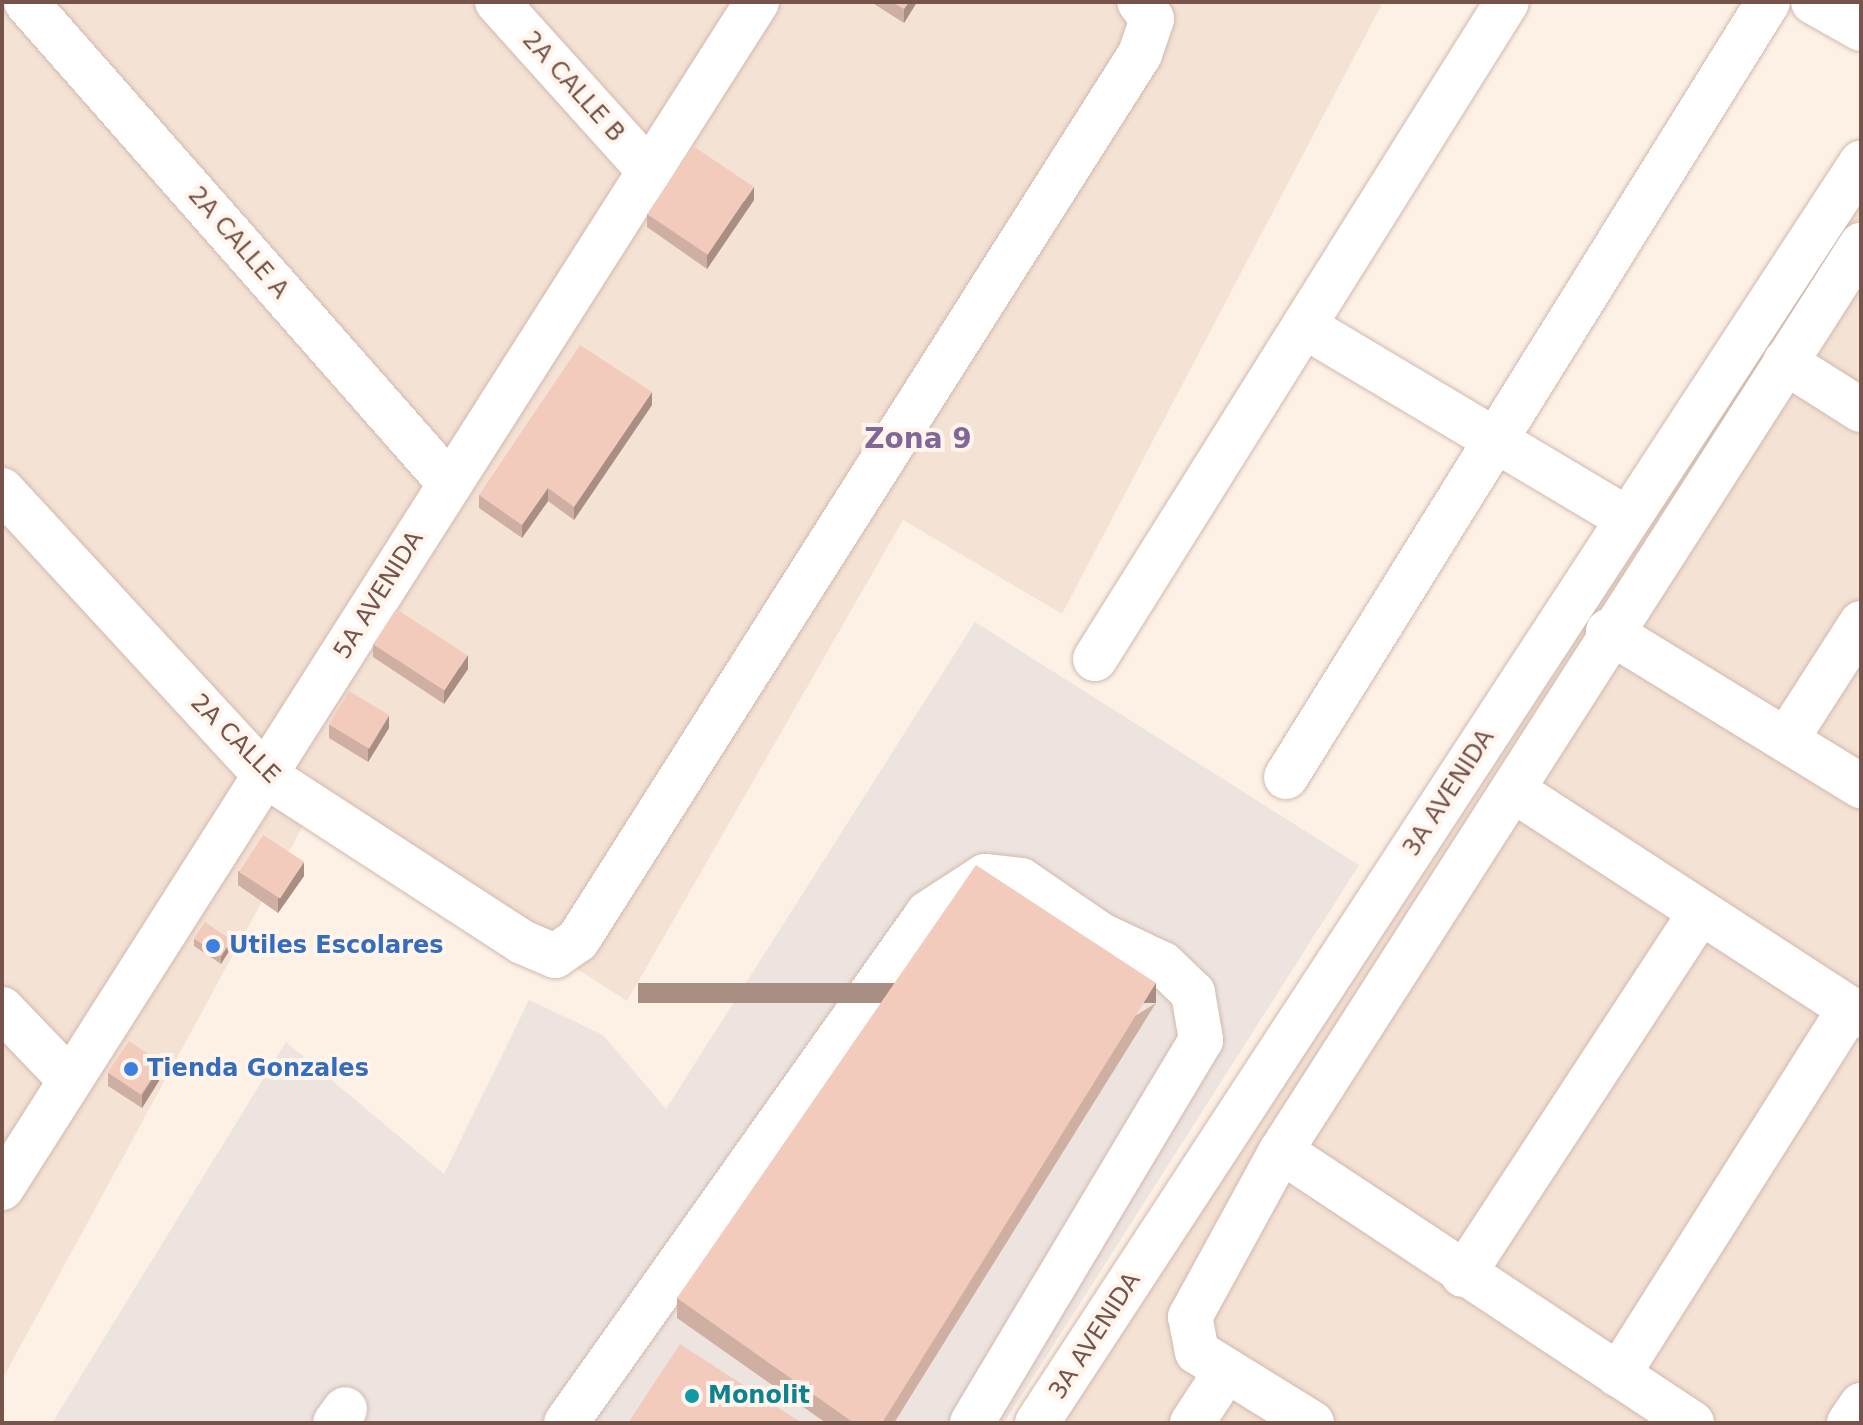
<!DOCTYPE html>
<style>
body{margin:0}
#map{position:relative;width:1863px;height:1425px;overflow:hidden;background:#fdf1e6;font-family:"DejaVu Sans",sans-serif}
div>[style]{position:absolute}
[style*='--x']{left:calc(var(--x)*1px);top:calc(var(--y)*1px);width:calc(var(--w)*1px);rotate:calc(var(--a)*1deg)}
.residential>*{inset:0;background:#f4e2d4}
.industrial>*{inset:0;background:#ede4e0}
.roads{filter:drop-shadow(0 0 2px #d1b9ae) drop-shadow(0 0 2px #d1b9ae)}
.minor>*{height:44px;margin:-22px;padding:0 22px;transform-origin:22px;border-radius:22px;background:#fff}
.wall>*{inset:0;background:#d0afa3}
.shaded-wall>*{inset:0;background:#a98e84;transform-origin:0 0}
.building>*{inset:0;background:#f2cbbd;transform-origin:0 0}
.dots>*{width:22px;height:22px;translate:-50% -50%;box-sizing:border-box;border:4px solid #fff5ed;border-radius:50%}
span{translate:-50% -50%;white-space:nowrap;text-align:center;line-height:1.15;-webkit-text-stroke:8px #fff5ed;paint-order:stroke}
.street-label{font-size:24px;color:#77544a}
.shop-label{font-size:24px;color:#366cbe;font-weight:700}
.left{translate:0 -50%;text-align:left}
.culture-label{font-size:24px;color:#0d838f;font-weight:700}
.quarter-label{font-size:28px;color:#81669a;font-weight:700}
.frame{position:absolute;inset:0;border:4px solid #77544a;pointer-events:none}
</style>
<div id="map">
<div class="residential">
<i style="clip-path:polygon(2px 2px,1383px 2px,1062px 614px,903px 520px,627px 1001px,316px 802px,2px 1380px)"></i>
<i style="clip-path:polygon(1861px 166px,1861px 1405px,1849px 1423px,1041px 1423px)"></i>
</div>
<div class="industrial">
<i style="clip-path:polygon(975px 622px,1359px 865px,1004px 1423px,52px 1423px,286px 1042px,444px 1174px,529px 1000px,603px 1035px,666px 1109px)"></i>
</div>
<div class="roads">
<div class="minor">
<i style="--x:26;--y:2;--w:642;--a:48.66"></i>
<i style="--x:497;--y:2;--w:227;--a:48"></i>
<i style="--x:1813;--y:2;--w:55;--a:29.4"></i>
<i style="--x:1304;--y:326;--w:377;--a:30.8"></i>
<i style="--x:1785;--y:362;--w:90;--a:32.3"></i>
<i style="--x:2;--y:490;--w:388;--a:47.3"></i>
<i style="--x:265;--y:775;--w:306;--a:33"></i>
<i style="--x:522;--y:942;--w:36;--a:23"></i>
<i style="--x:555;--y:956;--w:28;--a:-35"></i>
<i style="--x:578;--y:940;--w:1049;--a:-57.61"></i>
<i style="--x:1140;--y:54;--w:37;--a:-71"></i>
<i style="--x:1152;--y:19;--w:21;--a:-127"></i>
<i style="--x:1608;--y:631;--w:297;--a:31.5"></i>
<i style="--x:1095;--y:659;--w:775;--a:-57.91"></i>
<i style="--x:1786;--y:740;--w:139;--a:-57.3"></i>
<i style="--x:1286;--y:777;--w:913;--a:-58.12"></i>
<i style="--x:1513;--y:790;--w:415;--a:33"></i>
<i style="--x:2;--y:1009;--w:98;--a:46.2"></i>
<i style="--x:1281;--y:1151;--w:493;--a:33.5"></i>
<i style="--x:2;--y:1188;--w:1406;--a:-57.52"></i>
<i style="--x:1463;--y:1275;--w:433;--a:-56.8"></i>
<i style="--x:1618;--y:1375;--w:433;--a:-57.7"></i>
<i style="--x:335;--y:1423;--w:17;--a:-54"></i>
<i style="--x:566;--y:1423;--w:625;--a:-54.63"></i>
<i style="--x:928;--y:913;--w:68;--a:-33"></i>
<i style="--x:985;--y:876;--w:36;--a:6"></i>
<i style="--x:1021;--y:880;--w:97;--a:34.5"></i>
<i style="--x:1101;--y:935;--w:68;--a:25.1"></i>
<i style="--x:1163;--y:964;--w:42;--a:44"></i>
<i style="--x:1193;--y:993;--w:48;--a:80.3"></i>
<i style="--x:1201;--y:1040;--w:446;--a:120.9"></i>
<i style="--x:1037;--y:1423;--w:1506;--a:-56.82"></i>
<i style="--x:1192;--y:1423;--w:62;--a:-56.8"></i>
<i style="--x:1312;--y:1423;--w:135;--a:-148.3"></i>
<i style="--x:1197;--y:1352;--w:36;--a:-101"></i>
<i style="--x:1190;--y:1317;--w:189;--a:-61.3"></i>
<i style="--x:1281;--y:1151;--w:1076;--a:-57.37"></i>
<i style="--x:1849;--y:1423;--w:22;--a:-56"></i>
</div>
</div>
<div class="wall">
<i style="clip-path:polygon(871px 2px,917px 2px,904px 23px)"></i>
<i style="clip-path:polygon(754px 200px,707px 269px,647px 227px,647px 214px)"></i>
<i style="clip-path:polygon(652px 405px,574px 520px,548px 501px,522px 538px,479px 508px,479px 495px)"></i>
<i style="clip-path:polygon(373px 644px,468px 669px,444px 704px,373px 657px)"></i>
<i style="clip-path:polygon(329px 725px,389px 728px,368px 762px,329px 738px)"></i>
<i style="clip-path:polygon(238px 871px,304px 876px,278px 913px,238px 885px)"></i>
<i style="clip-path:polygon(194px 939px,232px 946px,221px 964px,194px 946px)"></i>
<i style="clip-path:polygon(1156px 1003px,894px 1423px,826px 1423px,677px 1318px,677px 1298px)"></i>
<i style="clip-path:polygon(108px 1073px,162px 1076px,142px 1108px,108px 1086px)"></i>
</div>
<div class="shaded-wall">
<i style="clip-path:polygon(909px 2px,917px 2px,904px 23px,904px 9px)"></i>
<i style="clip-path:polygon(754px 187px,754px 200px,707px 269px,707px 255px)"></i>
<i style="clip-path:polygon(652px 392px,652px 405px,574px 520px,574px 507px)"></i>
<i style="clip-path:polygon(548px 488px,548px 501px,522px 538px,522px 525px)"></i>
<i style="clip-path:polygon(468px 655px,468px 669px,444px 704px,444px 691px)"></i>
<i style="clip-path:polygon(389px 715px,389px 728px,368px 762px,368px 749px)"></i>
<i style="clip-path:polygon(304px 862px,304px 876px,278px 913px,278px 899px)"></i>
<i style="clip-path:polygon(232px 940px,232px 946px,221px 964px,221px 957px)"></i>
<i style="left:1156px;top:983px;width:20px;height:518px;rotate:90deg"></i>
<i style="clip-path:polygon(162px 1063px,162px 1076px,142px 1108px,142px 1095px)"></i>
</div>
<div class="building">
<i style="clip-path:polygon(892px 2px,909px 2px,904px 9px)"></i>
<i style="left:693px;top:146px;width:73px;height:82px;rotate:34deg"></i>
<i style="clip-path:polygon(580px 345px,652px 392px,574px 507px,548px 488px,522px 525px,479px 495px)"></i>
<i style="left:396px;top:609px;width:85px;height:42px;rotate:33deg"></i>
<i style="left:349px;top:691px;width:47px;height:39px;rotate:31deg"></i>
<i style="left:263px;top:835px;width:49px;height:44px;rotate:33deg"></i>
<i style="clip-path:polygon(976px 865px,1156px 983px,882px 1423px,854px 1423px,677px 1298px)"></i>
<i style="left:205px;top:922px;width:32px;height:20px;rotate:34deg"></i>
<i style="left:129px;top:1041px;width:40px;height:38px;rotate:34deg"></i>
<i style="clip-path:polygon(680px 1344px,802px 1423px,628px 1423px)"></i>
</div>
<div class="dots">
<i style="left:213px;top:946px;background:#3f7fe0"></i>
<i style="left:131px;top:1069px;background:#3f7fe0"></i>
<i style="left:692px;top:1396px;background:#0f9aa8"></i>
</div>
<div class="street-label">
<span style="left:573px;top:87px;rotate:48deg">2A CALLE B</span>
<span style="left:238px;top:243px;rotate:49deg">2A CALLE A</span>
<span style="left:379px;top:595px;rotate:-58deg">5A AVENIDA</span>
<span style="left:235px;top:739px;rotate:45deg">2A CALLE</span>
<span style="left:1449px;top:793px;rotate:-57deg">3A AVENIDA</span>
<span style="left:1095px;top:1336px;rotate:-57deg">3A AVENIDA</span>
</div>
<div class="shop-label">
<span class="left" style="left:229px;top:946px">Utiles Escolares</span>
<span class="left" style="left:147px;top:1069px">Tienda Gonzales</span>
</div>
<div class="culture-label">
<span class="left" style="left:708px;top:1396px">Monolit</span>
</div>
<div class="quarter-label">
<span style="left:918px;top:439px">Zona 9</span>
</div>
<div class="frame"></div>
</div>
